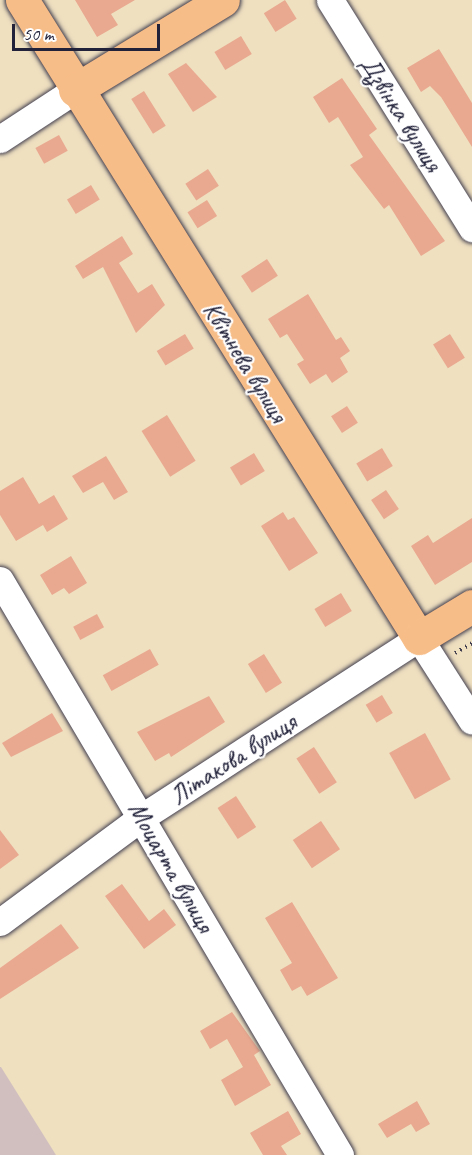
<!DOCTYPE html>
<meta charset="utf-8">
<style>
body{margin:0}
#map{position:relative;width:472px;height:1155px;overflow:hidden;background:#efe0c0;font-family:Caveat,sans-serif}
div>[style]{position:absolute}
[style*='--x']{left:calc(var(--x)*1px);top:calc(var(--y)*1px);width:calc(var(--w)*1px);rotate:calc(var(--a)*1deg)}
.industrial>*{inset:0;background:#d1bfbf}
.building>*{inset:0;background:#e9a990;transform-origin:0 0}
.path>*{height:4px;margin-top:-2px;transform-origin:0;background:repeating-linear-gradient(90deg,#413e4f 0 1.5px,transparent 0 6px)}
.roads{filter:drop-shadow(0 0 2px #413e4f) drop-shadow(0 0 2px #413e4f)}
.minor>*{height:27px;margin:-13.5px;padding:0 13.5px;transform-origin:13.5px;border-radius:13.5px;background:#fff}
.major>*{height:33px;margin:-16.5px;padding:0 16.5px;transform-origin:16.5px;border-radius:16.5px;background:#f7bd88}
span{translate:-50% -50%;white-space:nowrap;text-align:center;line-height:1.15;-webkit-text-stroke:4.5px #fff;paint-order:stroke}
.street-label{font-size:26px;color:#22223b}
.scale{position:absolute;left:12px;top:24px;width:148px;height:27px;box-sizing:border-box;border:3px solid #22223b;border-top:0;padding-left:8px;font-size:18px;line-height:21px;white-space:nowrap;color:#22223b;-webkit-text-stroke:4px #fff;paint-order:stroke}
</style>
<div id="map">
<div class="industrial">
<i style="clip-path:polygon(0 1067px,1px 1067px,56px 1155px,0 1155px)"></i>
</div>
<div class="building">
<i style="clip-path:polygon(75px 0,135px 0,111px 14px,118px 25px,97px 37px)"></i>
<i style="left:285px;top:0;width:22px;height:25px;rotate:58deg"></i>
<i style="left:241px;top:36px;width:21px;height:31px;rotate:59deg"></i>
<i style="clip-path:polygon(439px 49px,472px 103px,472px 147px,441px 97px,430px 86px,421px 92px,407px 68px)"></i>
<i style="clip-path:polygon(186px 63px,217px 97px,193px 112px,168px 74px)"></i>
<i style="clip-path:polygon(342px 78px,377px 129px,369px 135px,445px 241px,421px 256px,389px 205px,384px 209px,350px 165px,363px 157px,338px 117px,329px 123px,313px 97px)"></i>
<i style="left:144px;top:91px;width:41px;height:15px;rotate:58deg"></i>
<i style="left:59px;top:135px;width:18px;height:27px;rotate:61deg"></i>
<i style="left:208px;top:169px;width:20px;height:27px;rotate:57deg"></i>
<i style="left:91px;top:185px;width:17px;height:28px;rotate:59deg"></i>
<i style="left:207px;top:200px;width:19px;height:23px;rotate:58deg"></i>
<i style="clip-path:polygon(122px 236px,133px 254px,119px 263px,138px 293px,152px 284px,165px 305px,136px 333px,103px 267px,83px 279px,75px 266px)"></i>
<i style="left:267px;top:259px;width:20px;height:31px;rotate:57deg"></i>
<i style="clip-path:polygon(308px 294px,336px 340px,341px 337px,350px 351px,340px 358px,348px 372px,332px 383px,326px 374px,310px 384px,297px 364px,304px 360px,287px 334px,280px 338px,268px 319px)"></i>
<i style="left:185px;top:334px;width:17px;height:33px;rotate:59deg"></i>
<i style="left:450px;top:334px;width:28px;height:20px;rotate:58deg"></i>
<i style="left:347px;top:406px;width:20px;height:19px;rotate:57deg"></i>
<i style="left:167px;top:415px;width:54px;height:30px;rotate:58deg"></i>
<i style="left:382px;top:448px;width:21px;height:30px;rotate:59deg"></i>
<i style="left:254px;top:453px;width:21px;height:28px;rotate:59deg"></i>
<i style="clip-path:polygon(106px 456px,128px 492px,114px 500px,103px 482px,83px 493px,72px 476px)"></i>
<i style="clip-path:polygon(23px 477px,39px 504px,54px 495px,68px 519px,47px 532px,43px 525px,16px 541px,0 515px,0 491px)"></i>
<i style="left:386px;top:490px;width:23px;height:18px;rotate:56deg"></i>
<i style="clip-path:polygon(283px 512px,288px 520px,294px 517px,318px 553px,289px 571px,261px 526px)"></i>
<i style="clip-path:polygon(472px 518px,472px 562px,435px 585px,411px 546px,428px 535px,433px 543px)"></i>
<i style="clip-path:polygon(71px 556px,87px 583px,69px 594px,64px 588px,52px 595px,40px 575px)"></i>
<i style="left:341px;top:593px;width:21px;height:31px;rotate:59deg"></i>
<i style="left:97px;top:614px;width:15px;height:27px;rotate:62deg"></i>
<i style="left:150px;top:649px;width:18px;height:54px;rotate:61deg"></i>
<i style="left:264px;top:654px;width:34px;height:19px;rotate:58deg"></i>
<i style="left:382px;top:695px;width:21px;height:19px;rotate:59deg"></i>
<i style="clip-path:polygon(209px 696px,225px 722px,171px 757px,169px 753px,155px 761px,137px 732px)"></i>
<i style="clip-path:polygon(52px 713px,63px 731px,11px 757px,2px 743px)"></i>
<i style="left:425px;top:733px;width:53px;height:41px;rotate:61deg"></i>
<i style="left:314px;top:747px;width:42px;height:21px;rotate:57deg"></i>
<i style="left:236px;top:796px;width:37px;height:22px;rotate:57deg"></i>
<i style="left:321px;top:821px;width:34px;height:34px;rotate:56deg"></i>
<i style="clip-path:polygon(0 830px,19px 855px,0 869px)"></i>
<i style="clip-path:polygon(122px 884px,149px 921px,164px 909px,176px 925px,144px 949px,105px 896px)"></i>
<i style="clip-path:polygon(292px 902px,338px 978px,307px 996px,301px 986px,292px 991px,280px 970px,292px 963px,265px 918px)"></i>
<i style="clip-path:polygon(61px 924px,79px 948px,0 999px,0 968px)"></i>
<i style="clip-path:polygon(232px 1012px,260px 1051px,254px 1055px,271px 1085px,235px 1106px,221px 1080px,243px 1067px,227px 1039px,210px 1049px,200px 1031px)"></i>
<i style="clip-path:polygon(417px 1101px,430px 1124px,416px 1132px,411px 1124px,387px 1138px,378px 1124px)"></i>
<i style="clip-path:polygon(288px 1111px,301px 1134px,281px 1146px,287px 1155px,263px 1155px,250px 1133px)"></i>
</div>
<div class="path">
<i style="--x:455;--y:653;--w:20;--a:-30"></i>
</div>
<div class="roads">
<div class="minor">
<i style="--x:330;--y:0;--w:269;--a:58.1"></i>
<i style="--x:0;--y:139;--w:90;--a:-33.2"></i>
<i style="--x:0;--y:580;--w:668;--a:59.4"></i>
<i style="--x:0;--y:922;--w:177;--a:-36.5"></i>
<i style="--x:142;--y:817;--w:330;--a:-32.9"></i>
<i style="--x:419;--y:638;--w:98;--a:57.4"></i>
</div>
<div class="major">
<i style="--x:22;--y:0;--w:751;--a:58.11"></i>
<i style="--x:419;--y:638;--w:62;--a:-31.1"></i>
<i style="--x:75;--y:90;--w:173;--a:-31.3"></i>
</div>
</div>
<div class="street-label">
<span style="left:401px;top:114px;rotate:58deg">Дзвінка вулиця</span>
<span style="left:245px;top:362px;rotate:58deg">Квітнева вулиця</span>
<span style="left:233px;top:759px;rotate:-33deg">Літакова вулиця</span>
<span style="left:171px;top:867px;rotate:60deg">Моцарта вулиця</span>
</div>
<div class="scale">50 m</div>
</div>
